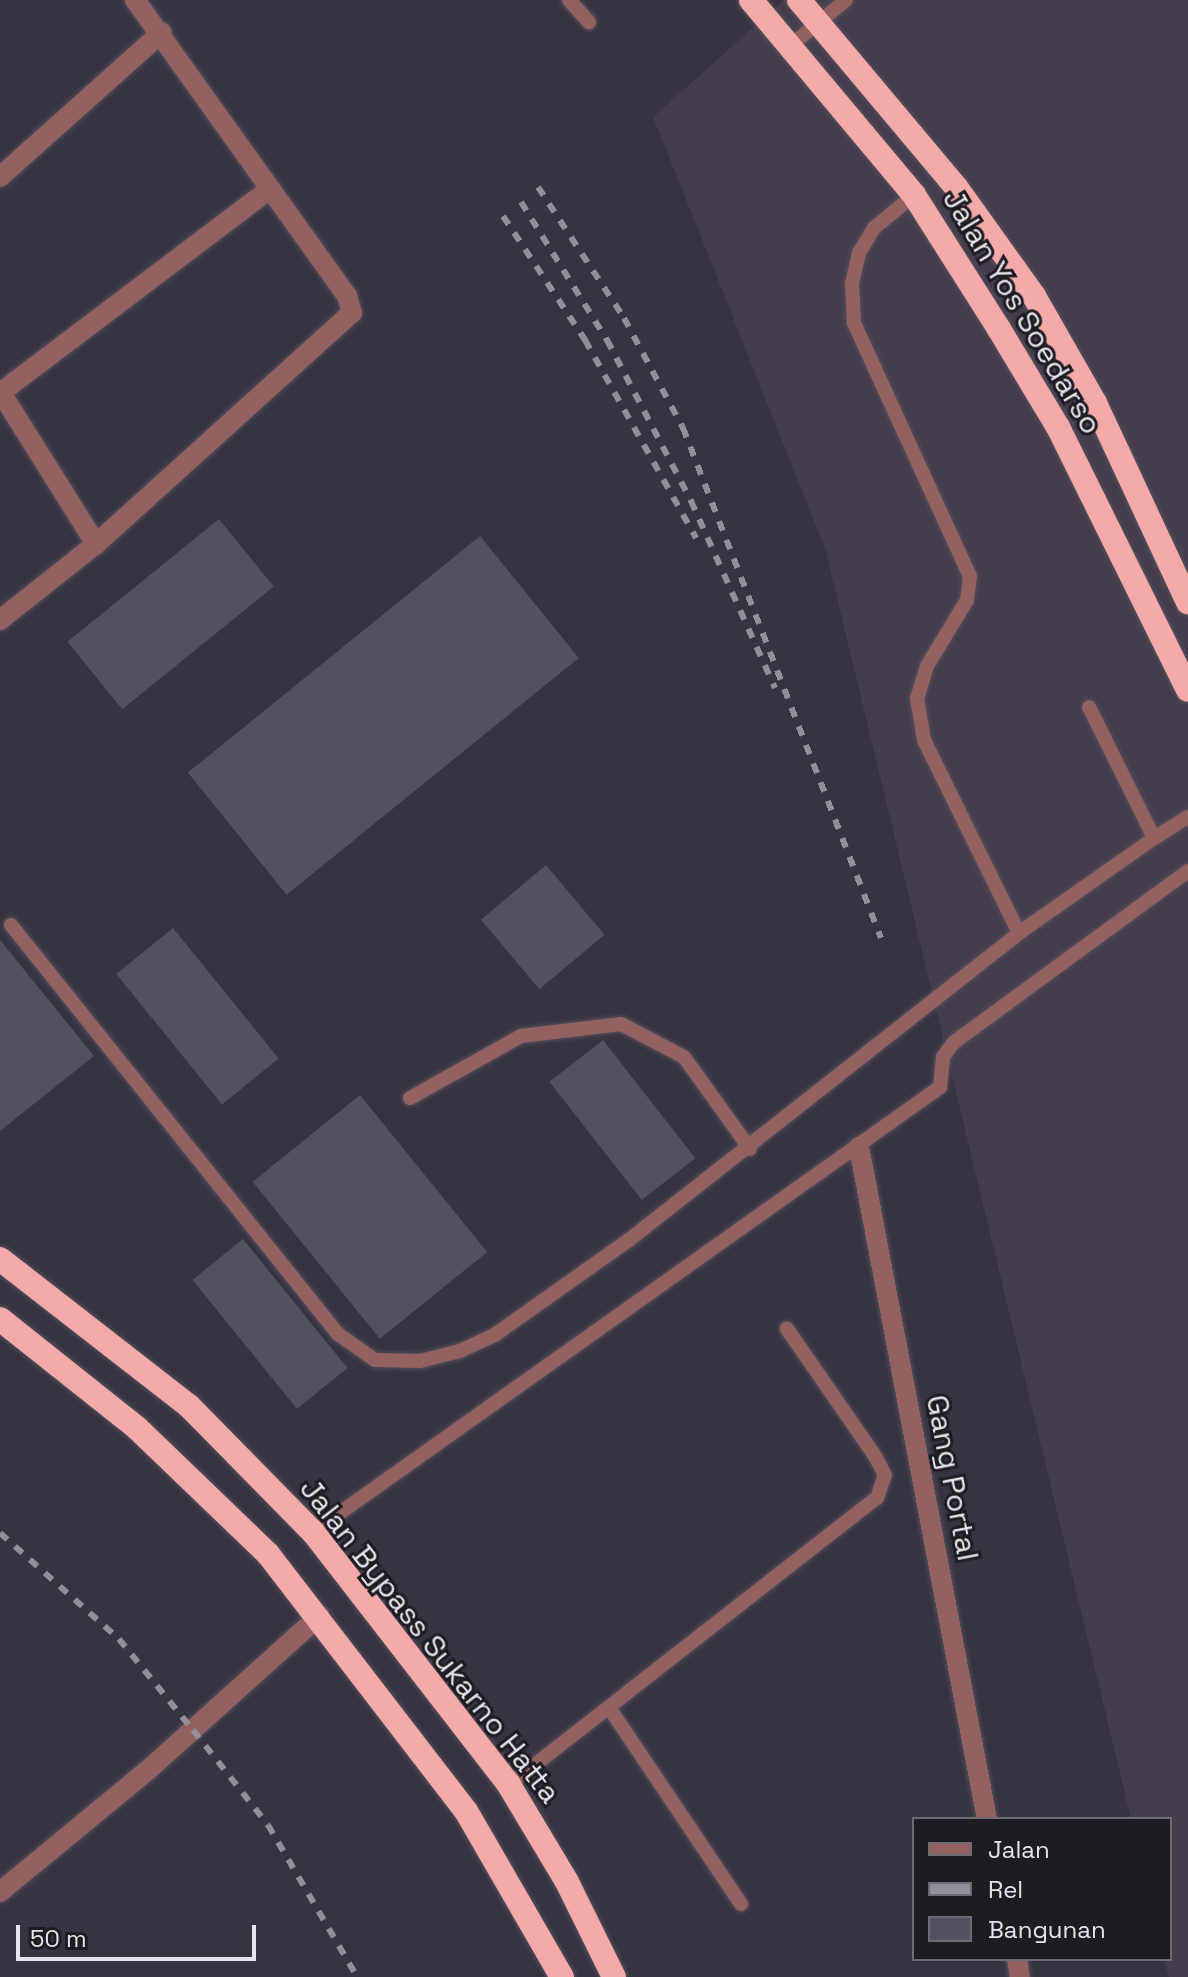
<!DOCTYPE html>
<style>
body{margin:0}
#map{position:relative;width:1188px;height:1977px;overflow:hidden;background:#373340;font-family:"Space Grotesk",sans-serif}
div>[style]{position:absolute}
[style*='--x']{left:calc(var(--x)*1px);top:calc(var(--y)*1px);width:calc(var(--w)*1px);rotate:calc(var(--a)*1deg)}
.industrial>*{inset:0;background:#453c4c}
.building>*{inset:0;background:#55505f;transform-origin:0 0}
.roads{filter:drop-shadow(0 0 2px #534f5c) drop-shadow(0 0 2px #534f5c)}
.lane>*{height:14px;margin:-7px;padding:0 7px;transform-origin:7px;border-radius:7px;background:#936160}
.street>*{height:20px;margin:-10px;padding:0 10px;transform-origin:10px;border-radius:10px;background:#936160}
.highway>*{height:24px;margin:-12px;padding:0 12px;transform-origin:12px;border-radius:12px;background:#f4aaa9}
.rail>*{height:6px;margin-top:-3px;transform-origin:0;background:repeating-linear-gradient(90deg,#928f9a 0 10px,transparent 0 20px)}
span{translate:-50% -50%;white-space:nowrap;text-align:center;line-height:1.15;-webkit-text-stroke:6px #1e1c22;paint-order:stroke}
.street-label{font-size:30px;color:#e7e4ed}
.legend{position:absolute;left:912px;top:1817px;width:260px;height:144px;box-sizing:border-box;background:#1e1c22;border:2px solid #6e6c73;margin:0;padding:10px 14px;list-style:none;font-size:24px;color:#e7e4ed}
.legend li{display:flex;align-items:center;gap:16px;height:40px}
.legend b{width:40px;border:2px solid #6e6c73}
.scale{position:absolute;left:16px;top:1925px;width:240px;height:36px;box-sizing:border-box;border:4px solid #e7e4ed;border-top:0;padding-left:10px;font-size:24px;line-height:28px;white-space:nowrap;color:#e7e4ed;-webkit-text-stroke:6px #1e1c22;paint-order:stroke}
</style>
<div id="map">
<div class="industrial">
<i style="clip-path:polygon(784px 0,1188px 0,1188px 1977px,1169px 1977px,1164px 1959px,1170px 1959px,1170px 1819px,1131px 1819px,825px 548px,653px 117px)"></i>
</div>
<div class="building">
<i style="left:219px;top:519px;width:87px;height:195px;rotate:51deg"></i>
<i style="left:480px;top:536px;width:157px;height:376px;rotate:51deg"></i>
<i style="left:546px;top:865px;width:91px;height:85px;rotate:50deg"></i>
<i style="left:173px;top:928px;width:168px;height:73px;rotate:51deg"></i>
<i style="clip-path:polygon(0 940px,94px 1056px,0 1131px)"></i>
<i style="left:603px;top:1040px;width:150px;height:68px;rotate:52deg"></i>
<i style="left:360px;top:1095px;width:202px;height:138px;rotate:51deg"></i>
<i style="left:243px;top:1239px;width:166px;height:65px;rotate:51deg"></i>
</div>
<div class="roads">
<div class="lane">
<i style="--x:569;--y:0;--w:30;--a:48"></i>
<i style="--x:790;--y:46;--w:72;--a:-39.4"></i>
<i style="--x:914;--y:195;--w:52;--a:140.5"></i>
<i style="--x:874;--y:228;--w:29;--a:121"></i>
<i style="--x:859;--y:253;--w:31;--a:103"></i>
<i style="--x:852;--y:283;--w:40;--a:87.1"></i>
<i style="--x:854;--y:323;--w:278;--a:65.4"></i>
<i style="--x:970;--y:576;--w:24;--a:97"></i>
<i style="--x:967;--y:600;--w:77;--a:121.2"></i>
<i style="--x:927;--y:666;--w:34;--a:107"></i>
<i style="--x:917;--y:698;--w:43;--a:80.5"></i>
<i style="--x:924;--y:740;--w:215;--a:63.8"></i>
<i style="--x:1154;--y:838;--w:40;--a:-32"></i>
<i style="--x:11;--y:925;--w:524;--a:51.36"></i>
<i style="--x:338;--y:1334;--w:45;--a:35.1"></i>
<i style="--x:375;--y:1360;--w:45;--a:1.3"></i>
<i style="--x:420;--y:1361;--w:41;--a:-14"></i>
<i style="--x:460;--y:1351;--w:40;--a:-25"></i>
<i style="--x:496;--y:1334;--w:163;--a:-35.3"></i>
<i style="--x:629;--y:1240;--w:496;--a:-38.2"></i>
<i style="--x:1019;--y:933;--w:165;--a:-35.1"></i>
<i style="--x:1154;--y:838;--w:146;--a:-116.4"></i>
<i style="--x:410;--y:1098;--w:127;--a:-29.2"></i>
<i style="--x:521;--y:1036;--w:101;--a:-6.8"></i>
<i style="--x:621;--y:1024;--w:71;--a:27.6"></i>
<i style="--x:684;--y:1057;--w:113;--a:54.3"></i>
<i style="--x:313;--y:1532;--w:769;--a:-35.36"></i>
<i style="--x:940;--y:1087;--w:30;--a:-84"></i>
<i style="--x:943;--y:1057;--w:17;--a:-54"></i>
<i style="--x:953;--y:1043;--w:291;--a:-36.2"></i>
<i style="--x:610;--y:1709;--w:235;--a:56.1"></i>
<i style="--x:509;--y:1785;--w:467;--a:-38"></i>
<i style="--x:877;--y:1498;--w:24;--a:-71"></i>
<i style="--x:885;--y:1475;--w:21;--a:-118"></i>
<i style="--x:875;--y:1456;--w:155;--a:-124.7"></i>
</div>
<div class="street">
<i style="--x:0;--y:177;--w:217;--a:-41.8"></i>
<i style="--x:0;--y:391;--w:181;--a:57.9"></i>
<i style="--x:0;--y:393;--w:338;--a:-37.1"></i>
<i style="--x:0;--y:620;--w:122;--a:-38.4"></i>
<i style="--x:96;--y:544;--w:345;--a:-42.1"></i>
<i style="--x:352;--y:313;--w:18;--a:-106"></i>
<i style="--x:347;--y:296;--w:364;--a:-125.6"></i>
<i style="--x:859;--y:1147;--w:684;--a:79.22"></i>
<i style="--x:0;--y:1892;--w:190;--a:-39.5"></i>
<i style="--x:147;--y:1771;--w:232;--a:-42"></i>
<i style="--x:1017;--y:1959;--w:18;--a:81"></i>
</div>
<div class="highway">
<i style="--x:751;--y:0;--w:254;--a:50.1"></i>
<i style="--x:914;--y:195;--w:159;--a:57.6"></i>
<i style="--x:999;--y:329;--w:114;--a:59"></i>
<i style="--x:1058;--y:427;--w:293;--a:63.7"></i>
<i style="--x:799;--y:0;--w:244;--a:50"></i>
<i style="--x:956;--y:187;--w:134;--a:54.4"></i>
<i style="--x:1034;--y:296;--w:123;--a:60.3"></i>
<i style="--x:1095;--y:403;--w:220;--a:65"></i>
<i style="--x:0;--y:1259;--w:239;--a:37.9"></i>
<i style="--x:189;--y:1406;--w:177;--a:45.5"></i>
<i style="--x:313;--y:1532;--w:320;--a:52.2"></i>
<i style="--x:509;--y:1785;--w:113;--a:59.1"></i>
<i style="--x:567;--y:1882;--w:106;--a:63.7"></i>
<i style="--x:0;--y:1319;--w:175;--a:38.5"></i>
<i style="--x:137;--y:1428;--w:182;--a:43.9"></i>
<i style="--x:268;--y:1554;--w:324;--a:52.4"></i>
<i style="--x:466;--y:1811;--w:192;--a:60"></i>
</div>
</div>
<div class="rail">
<i style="--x:538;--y:187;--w:157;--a:56.7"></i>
<i style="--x:624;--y:318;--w:125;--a:61.8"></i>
<i style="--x:683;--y:428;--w:547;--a:68.78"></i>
<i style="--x:521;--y:202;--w:163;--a:58.1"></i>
<i style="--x:607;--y:340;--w:182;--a:62.4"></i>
<i style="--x:691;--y:501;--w:205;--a:65.8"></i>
<i style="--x:503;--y:216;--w:149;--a:56.5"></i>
<i style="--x:585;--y:340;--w:227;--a:60.7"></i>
<i style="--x:0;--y:1533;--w:159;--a:41.7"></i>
<i style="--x:119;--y:1639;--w:117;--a:50.9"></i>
<i style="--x:193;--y:1730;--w:121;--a:51.7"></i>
<i style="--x:268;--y:1825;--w:176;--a:59.6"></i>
</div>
<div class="street-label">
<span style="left:1022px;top:312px;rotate:59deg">Jalan Yos Soedarso</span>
<span style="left:952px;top:1478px;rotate:79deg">Gang Portal</span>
<span style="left:430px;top:1641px;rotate:52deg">Jalan Bypass Sukarno Hatta</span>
</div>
<ul class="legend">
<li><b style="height:10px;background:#936160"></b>Jalan</li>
<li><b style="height:10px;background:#928f9a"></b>Rel</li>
<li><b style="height:22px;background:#55505f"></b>Bangunan</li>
</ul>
<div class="scale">50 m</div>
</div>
